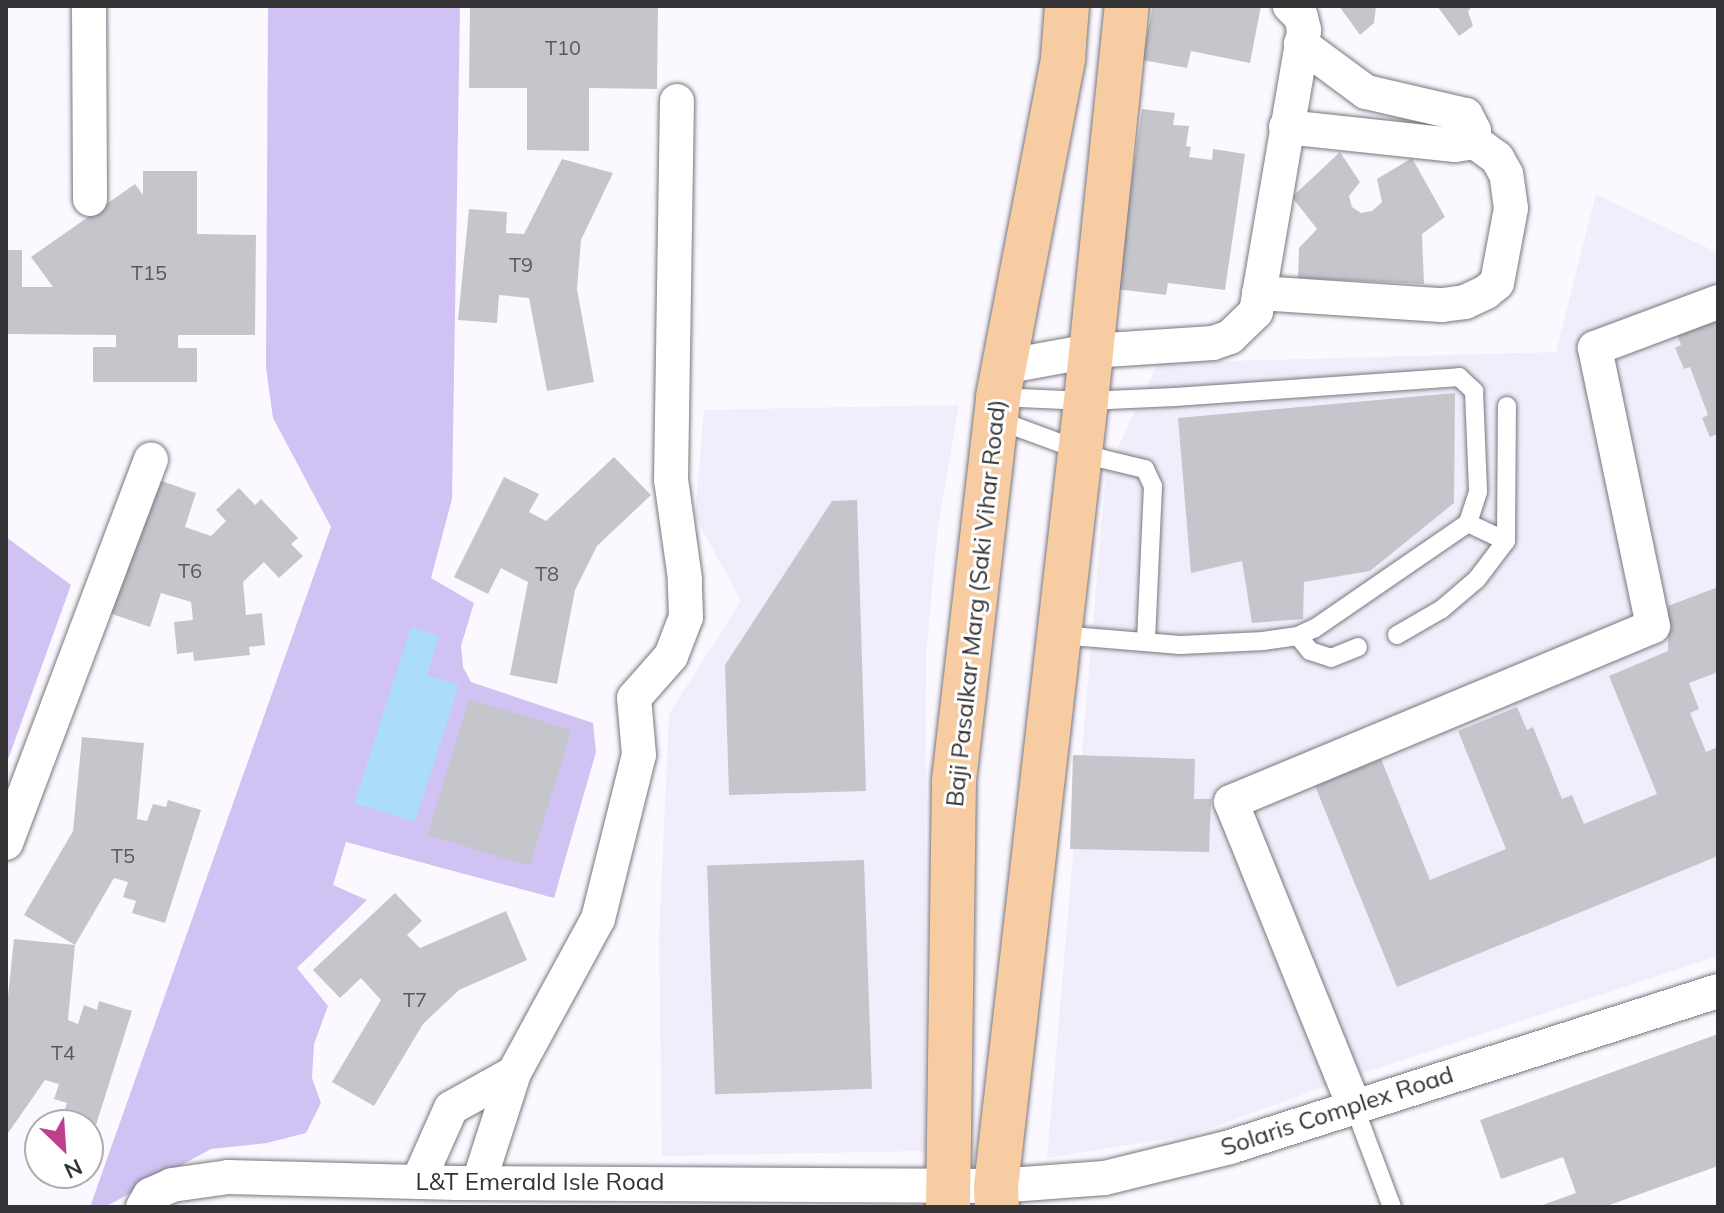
<!DOCTYPE html>
<style>
body{margin:0}
#map{position:relative;width:1724px;height:1213px;overflow:hidden;background:#fbf9ff;font-family:Mulish,sans-serif}
div>[style]{position:absolute}
[style*='--x']{left:calc(var(--x)*1px);top:calc(var(--y)*1px);width:calc(var(--w)*1px);rotate:calc(var(--a)*1deg)}
.built>*{inset:0;background:#f1edfb}
.green>*{inset:0;background:#d0c2f3}
.water>*{inset:0;background:#abdcf9}
.building>*{inset:0;background:#c5c6cc;transform-origin:0 0}
.roads{filter:drop-shadow(0 0 2px #79777d) drop-shadow(0 0 2px #79777d)}
.service>*{height:18px;margin:-9px;padding:0 9px;transform-origin:9px;border-radius:9px;background:#fff}
.minor>*{height:34px;margin:-17px;padding:0 17px;transform-origin:17px;border-radius:17px;background:#fff}
.primary>*{height:44px;margin:-22px;padding:0 22px;transform-origin:22px;border-radius:22px;background:#f8cca2}
span{translate:-50% -50%;white-space:nowrap;text-align:center;line-height:1.15;-webkit-text-stroke:6px #fff;paint-order:stroke}
.number-label{font-size:20px;color:#58575b}
.number-label span{-webkit-text-stroke-width:0}
.street-label{font-size:24px;color:#333235}
.frame{position:absolute;inset:0;border:8px solid #333235;pointer-events:none}
.north{position:absolute;left:24px;top:1109px;width:80px;height:80px;box-sizing:border-box;background:#fff;border:2px solid #adadae;border-radius:50%;rotate:155deg;font-size:22px;font-weight:700;line-height:32px;text-align:center;color:#333235}
.north::after{content:'';display:block;margin:auto;width:28px;height:36px;background:#bd3f8e;clip-path:polygon(50% 0,100% 100%,50% 72%,0 100%)}
</style>
<div id="map">
<div class="built">
<i style="clip-path:polygon(1596px 194px,1718px 253px,1718px 956px,1345px 1079px,1192px 1135px,1047px 1158px,1106px 472px,1158px 363px,1556px 352px)"></i>
<i style="clip-path:polygon(959px 405px,938px 527px,926px 655px,925px 1151px,662px 1156px,659px 939px,669px 714px,741px 601px,695px 516px,704px 410px)"></i>
</div>
<div class="green">
<i style="clip-path:polygon(268px 6px,460px 6px,452px 499px,431px 578px,474px 603px,461px 646px,463px 667px,471px 682px,593px 723px,596px 752px,554px 898px,346px 842px,333px 885px,367px 900px,297px 968px,328px 1006px,314px 1044px,312px 1078px,321px 1103px,306px 1133px,267px 1143px,211px 1149px,105px 1207px,90px 1207px,331px 527px,273px 418px,266px 368px)"></i>
<i style="clip-path:polygon(6px 537px,71px 585px,6px 765px)"></i>
</div>
<div class="water">
<i style="clip-path:polygon(411px 627px,439px 636px,427px 675px,459px 685px,415px 822px,354px 803px)"></i>
</div>
<div class="building">
<i style="clip-path:polygon(470px 6px,658px 6px,657px 89px,589px 88px,589px 151px,527px 150px,527px 88px,469px 88px)"></i>
<i style="clip-path:polygon(1153px 6px,1261px 6px,1250px 63px,1191px 51px,1187px 68px,1142px 60px)"></i>
<i style="clip-path:polygon(1339px 6px,1376px 6px,1374px 23px,1360px 35px)"></i>
<i style="clip-path:polygon(1437px 6px,1473px 6px,1468px 11px,1473px 26px,1459px 36px)"></i>
<i style="clip-path:polygon(1142px 109px,1175px 113px,1173px 125px,1189px 126px,1186px 146px,1191px 147px,1189px 157px,1212px 160px,1213px 149px,1245px 154px,1225px 290px,1168px 283px,1166px 295px,1116px 289px)"></i>
<i style="clip-path:polygon(1340px 152px,1360px 182px,1349px 196px,1352px 207px,1361px 213px,1372px 211px,1382px 202px,1377px 179px,1412px 158px,1445px 217px,1422px 234px,1424px 284px,1298px 278px,1299px 248px,1317px 229px,1292px 197px)"></i>
<i style="clip-path:polygon(562px 159px,613px 173px,581px 240px,577px 289px,594px 382px,547px 391px,529px 298px,499px 295px,497px 323px,458px 320px,469px 209px,507px 212px,506px 233px,524px 234px)"></i>
<i style="clip-path:polygon(143px 171px,197px 171px,197px 234px,256px 235px,255px 335px,178px 335px,178px 348px,197px 348px,197px 382px,93px 382px,93px 347px,116px 347px,116px 335px,6px 334px,6px 250px,22px 250px,22px 287px,53px 287px,31px 257px,135px 184px,143px 195px)"></i>
<i style="clip-path:polygon(1718px 307px,1718px 434px,1710px 437px,1702px 418px,1708px 415px,1690px 367px,1684px 369px,1675px 348px,1681px 345px,1673px 325px)"></i>
<i style="clip-path:polygon(1455px 393px,1454px 503px,1370px 571px,1304px 582px,1303px 619px,1252px 623px,1242px 561px,1191px 573px,1178px 418px)"></i>
<i style="clip-path:polygon(614px 457px,651px 495px,597px 546px,575px 590px,557px 684px,510px 675px,528px 582px,501px 568px,488px 594px,454px 577px,504px 477px,539px 494px,529px 512px,546px 521px)"></i>
<i style="clip-path:polygon(156px 479px,196px 493px,185px 527px,211px 536px,226px 521px,216px 510px,239px 488px,255px 505px,261px 499px,298px 538px,291px 544px,303px 556px,279px 578px,264px 562px,243px 582px,246px 615px,262px 613px,265px 645px,249px 647px,250px 655px,194px 661px,193px 652px,177px 654px,174px 622px,193px 620px,191px 602px,161px 593px,150px 627px,109px 613px)"></i>
<i style="clip-path:polygon(857px 500px,866px 791px,729px 795px,725px 665px,832px 501px)"></i>
<i style="clip-path:polygon(1718px 587px,1718px 672px,1689px 683px,1699px 709px,1690px 713px,1706px 752px,1718px 747px,1718px 856px,1397px 987px,1315px 786px,1381px 759px,1430px 880px,1506px 849px,1458px 731px,1517px 707px,1527px 730px,1533px 727px,1562px 799px,1572px 795px,1584px 824px,1657px 794px,1609px 676px,1668px 651px,1668px 606px)"></i>
<i style="left:469px;top:699px;width:107px;height:142px;rotate:17deg"></i>
<i style="clip-path:polygon(82px 737px,144px 743px,137px 819px,147px 821px,153px 804px,166px 807px,168px 800px,201px 810px,165px 923px,132px 913px,136px 901px,123px 897px,128px 882px,114px 878px,75px 945px,24px 915px,73px 831px)"></i>
<i style="clip-path:polygon(1073px 755px,1195px 759px,1194px 799px,1211px 799px,1209px 852px,1070px 849px)"></i>
<i style="left:864px;top:860px;width:229px;height:157px;rotate:88deg"></i>
<i style="clip-path:polygon(395px 893px,422px 921px,407px 935px,420px 948px,506px 911px,527px 960px,459px 990px,423px 1024px,374px 1106px,332px 1082px,381px 1000px,361px 978px,340px 998px,313px 970px)"></i>
<i style="clip-path:polygon(14px 939px,75px 945px,68px 1020px,78px 1024px,84px 1005px,97px 1010px,99px 1001px,132px 1011px,96px 1125px,63px 1115px,67px 1103px,54px 1099px,59px 1084px,45px 1080px,6px 1136px,6px 1015px)"></i>
<i style="clip-path:polygon(1718px 1034px,1718px 1166px,1604px 1207px,1537px 1207px,1576px 1193px,1563px 1157px,1501px 1179px,1480px 1120px)"></i>
</div>
<div class="roads">
<div class="service">
<i style="--x:998;--y:397;--w:88;--a:2.6"></i>
<i style="--x:1086;--y:401;--w:89;--a:-2.6"></i>
<i style="--x:1175;--y:397;--w:285;--a:-4"></i>
<i style="--x:1459;--y:377;--w:21;--a:43"></i>
<i style="--x:1474;--y:391;--w:101;--a:87.7"></i>
<i style="--x:1478;--y:492;--w:33;--a:108"></i>
<i style="--x:1468;--y:523;--w:186;--a:145.5"></i>
<i style="--x:1315;--y:628;--w:19;--a:155"></i>
<i style="--x:1298;--y:636;--w:34;--a:172"></i>
<i style="--x:1264;--y:641;--w:84;--a:177.3"></i>
<i style="--x:1180;--y:645;--w:121;--a:-175.3"></i>
<i style="--x:995;--y:419;--w:115;--a:20.3"></i>
<i style="--x:1103;--y:459;--w:43;--a:13.4"></i>
<i style="--x:1145;--y:469;--w:19;--a:65"></i>
<i style="--x:1153;--y:486;--w:156;--a:92.6"></i>
<i style="--x:1506;--y:541;--w:135;--a:-89.6"></i>
<i style="--x:1397;--y:635;--w:52;--a:-30"></i>
<i style="--x:1442;--y:609;--w:46;--a:-40.6"></i>
<i style="--x:1477;--y:579;--w:48;--a:-52.7"></i>
<i style="--x:1506;--y:541;--w:42;--a:-154.7"></i>
<i style="--x:1298;--y:636;--w:19;--a:51"></i>
<i style="--x:1310;--y:651;--w:22;--a:18"></i>
<i style="--x:1331;--y:658;--w:29;--a:-22"></i>
<i style="--x:1354;--y:1106;--w:108;--a:69.4"></i>
</div>
<div class="minor">
<i style="--x:89;--y:6;--w:193;--a:89.7"></i>
<i style="--x:1286;--y:127;--w:170;--a:6.1"></i>
<i style="--x:1455;--y:145;--w:12;--a:-9"></i>
<i style="--x:1467;--y:143;--w:14;--a:-60"></i>
<i style="--x:1474;--y:131;--w:18;--a:-117"></i>
<i style="--x:1466;--y:115;--w:103;--a:-167"></i>
<i style="--x:1366;--y:92;--w:81;--a:-143.6"></i>
<i style="--x:1259;--y:293;--w:183;--a:3.8"></i>
<i style="--x:1442;--y:305;--w:23;--a:-7"></i>
<i style="--x:1465;--y:302;--w:23;--a:-25"></i>
<i style="--x:1486;--y:292;--w:14;--a:-39"></i>
<i style="--x:1497;--y:283;--w:76;--a:-79.4"></i>
<i style="--x:1511;--y:208;--w:34;--a:-98"></i>
<i style="--x:1506;--y:174;--w:18;--a:-119"></i>
<i style="--x:1497;--y:158;--w:32;--a:-144"></i>
<i style="--x:1003;--y:367;--w:89;--a:-10.3"></i>
<i style="--x:1091;--y:351;--w:122;--a:-3.8"></i>
<i style="--x:1213;--y:343;--w:18;--a:-19"></i>
<i style="--x:1230;--y:337;--w:36;--a:-44"></i>
<i style="--x:1256;--y:312;--w:286;--a:-80.3"></i>
<i style="--x:1304;--y:30;--w:13;--a:-103"></i>
<i style="--x:1301;--y:17;--w:16;--a:-135"></i>
<i style="--x:6;--y:843;--w:410;--a:-69.3"></i>
<i style="--x:1354;--y:1106;--w:328;--a:-112"></i>
<i style="--x:1231;--y:802;--w:457;--a:-22.6"></i>
<i style="--x:1653;--y:626;--w:284;--a:-101.8"></i>
<i style="--x:1595;--y:348;--w:131;--a:-20.5"></i>
<i style="--x:418;--y:1182;--w:81;--a:-66"></i>
<i style="--x:451;--y:1108;--w:72;--a:-29.1"></i>
<i style="--x:479;--y:1182;--w:114;--a:-72.2"></i>
<i style="--x:514;--y:1073;--w:175;--a:-61.4"></i>
<i style="--x:598;--y:919;--w:169;--a:-76"></i>
<i style="--x:639;--y:755;--w:57;--a:-95"></i>
<i style="--x:634;--y:698;--w:56;--a:-48.6"></i>
<i style="--x:671;--y:656;--w:42;--a:-69"></i>
<i style="--x:686;--y:617;--w:38;--a:-92"></i>
<i style="--x:685;--y:579;--w:100;--a:-98"></i>
<i style="--x:671;--y:480;--w:379;--a:-89.1"></i>
<i style="--x:143;--y:1207;--w:14;--a:-60"></i>
<i style="--x:150;--y:1195;--w:24;--a:-24"></i>
<i style="--x:172;--y:1185;--w:57;--a:-8.1"></i>
<i style="--x:228;--y:1177;--w:228;--a:1.5"></i>
<i style="--x:456;--y:1183;--w:540;--a:0.32"></i>
<i style="--x:996;--y:1186;--w:109;--a:-4.2"></i>
<i style="--x:1105;--y:1178;--w:129;--a:-13.9"></i>
<i style="--x:1230;--y:1147;--w:512;--a:-17.73"></i>
</div>
<div class="primary">
<i style="--x:948;--y:1207;--w:427;--a:-89.2"></i>
<i style="--x:954;--y:780;--w:386;--a:-83.4"></i>
<i style="--x:998;--y:397;--w:345;--a:-79.1"></i>
<i style="--x:1063;--y:58;--w:52;--a:-85.6"></i>
<i style="--x:997;--y:1207;--w:21;--a:-93"></i>
<i style="--x:996;--y:1186;--w:790;--a:-83.46"></i>
<i style="--x:1086;--y:401;--w:397;--a:-84.1"></i>
</div>
</div>
<div class="number-label">
<span style="left:563px;top:47px">T10</span>
<span style="left:521px;top:264px">T9</span>
<span style="left:149px;top:272px">T15</span>
<span style="left:190px;top:570px">T6</span>
<span style="left:547px;top:573px">T8</span>
<span style="left:123px;top:855px">T5</span>
<span style="left:415px;top:999px">T7</span>
<span style="left:63px;top:1052px">T4</span>
</div>
<div class="street-label">
<span style="left:976px;top:603px;rotate:-84deg">Baji Pasalkar Marg (Saki Vihar Road)</span>
<span style="left:1337px;top:1111px;rotate:-18deg">Solaris Complex Road</span>
<span style="left:540px;top:1182px">L&amp;T Emerald Isle Road</span>
</div>
<div class="frame"></div>
<div class="north">N</div>
</div>
